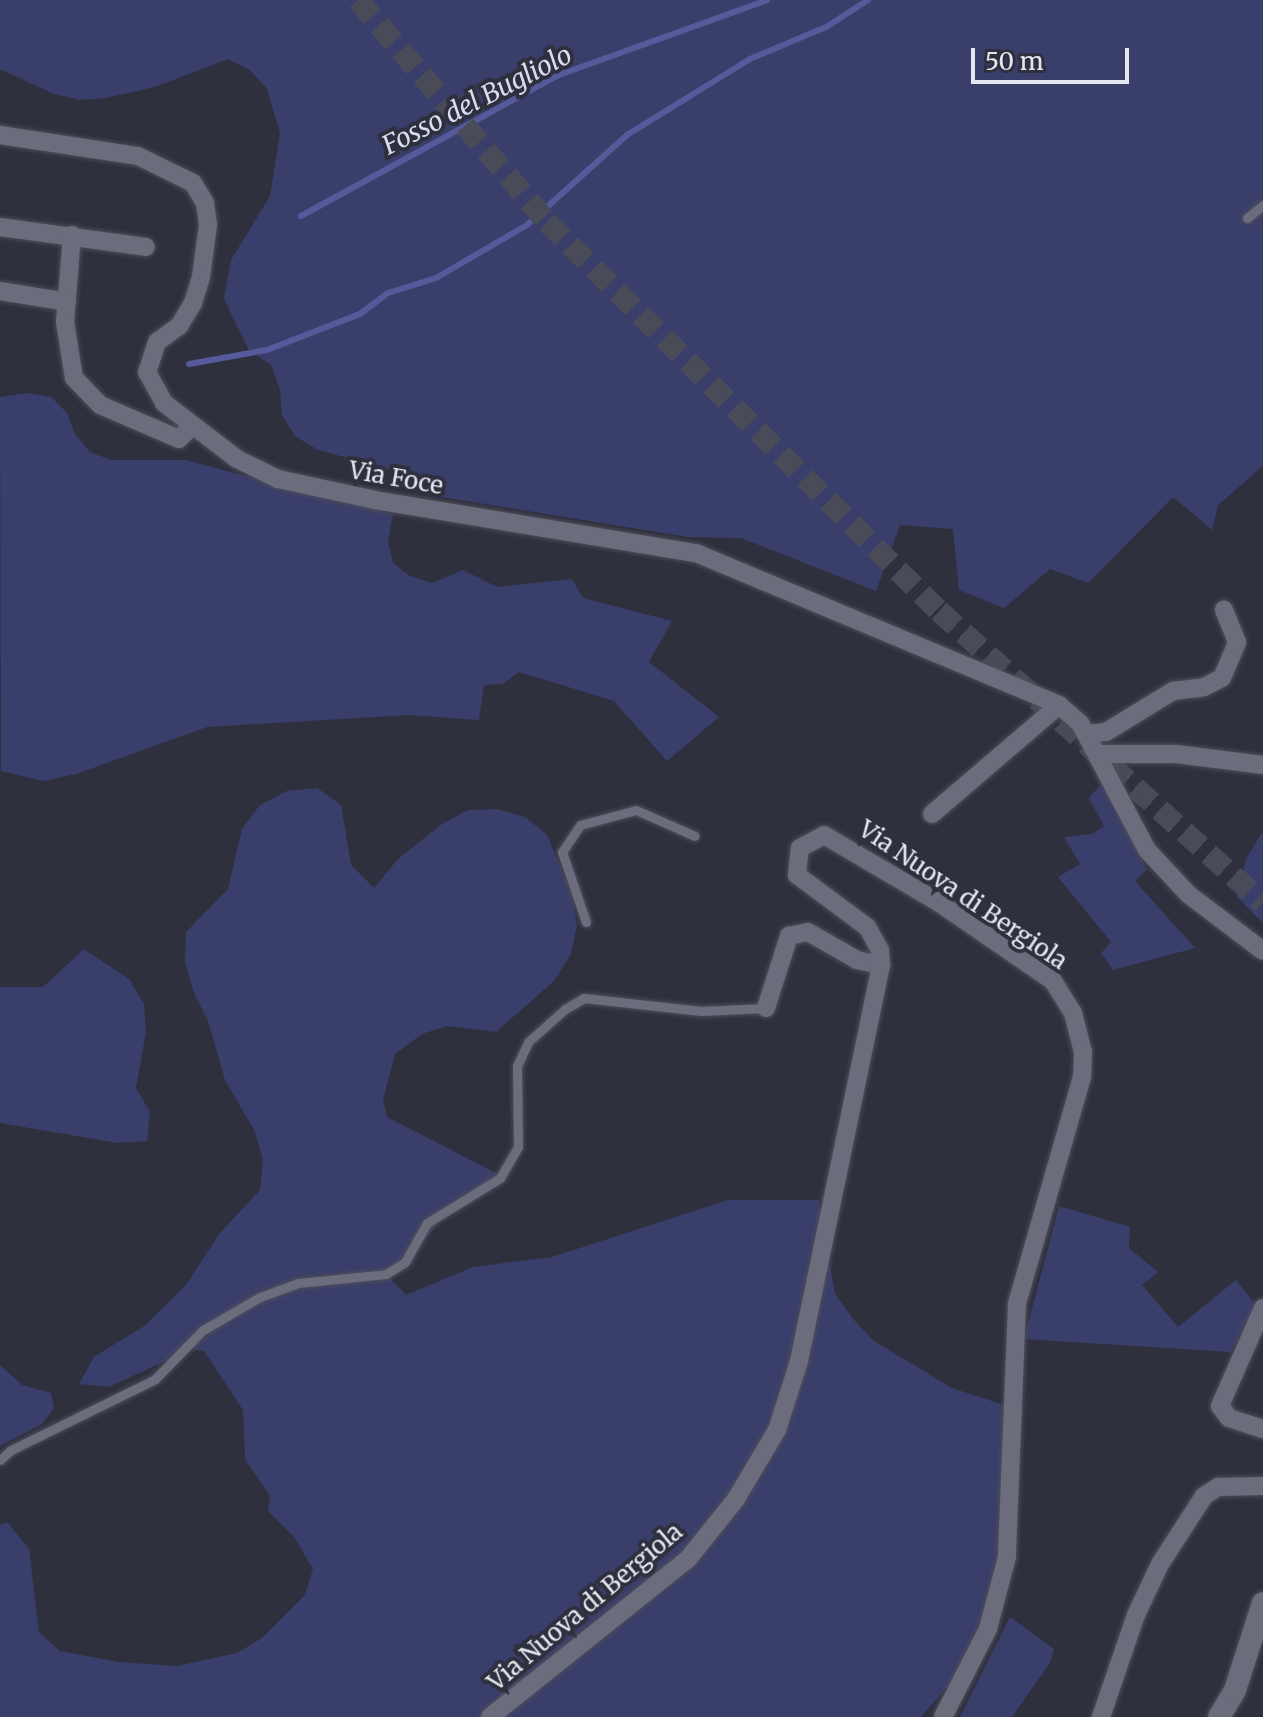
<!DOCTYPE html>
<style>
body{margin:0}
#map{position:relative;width:1263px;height:1717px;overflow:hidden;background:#2f303e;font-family:Merriweather,serif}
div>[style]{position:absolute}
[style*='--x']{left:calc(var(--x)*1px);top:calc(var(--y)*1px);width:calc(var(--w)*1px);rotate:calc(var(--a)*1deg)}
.green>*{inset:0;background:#3a3e6a}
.stream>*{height:6px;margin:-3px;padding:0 3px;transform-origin:3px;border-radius:3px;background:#565a9b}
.secondary-tunnel>*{height:22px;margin-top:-11px;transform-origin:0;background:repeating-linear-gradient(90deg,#4a4b59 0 22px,transparent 0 33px)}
.roads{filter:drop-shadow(0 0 2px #4d4e5a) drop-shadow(0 0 2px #4d4e5a)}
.service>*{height:9px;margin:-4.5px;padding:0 4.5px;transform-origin:4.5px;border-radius:4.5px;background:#6b6d7d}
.minor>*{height:18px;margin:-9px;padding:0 9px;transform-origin:9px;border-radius:9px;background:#6b6d7d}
.tertiary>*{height:22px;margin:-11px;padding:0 11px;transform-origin:11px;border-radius:11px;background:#6b6d7d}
span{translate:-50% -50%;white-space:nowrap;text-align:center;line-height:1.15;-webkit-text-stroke:8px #2f303e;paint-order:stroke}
.street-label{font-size:24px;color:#e5e7f0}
.water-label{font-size:26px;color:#daddf0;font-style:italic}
.scale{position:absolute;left:971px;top:48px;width:158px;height:36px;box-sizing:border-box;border:4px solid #e5e7f0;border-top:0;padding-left:10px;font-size:24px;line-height:28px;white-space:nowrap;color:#e5e7f0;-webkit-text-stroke:6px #2f303e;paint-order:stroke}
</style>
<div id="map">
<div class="green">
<i style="clip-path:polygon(0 0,1263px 0,1263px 466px,1218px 505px,1212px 530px,1173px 497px,1088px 583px,1050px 569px,1004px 608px,959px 590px,953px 529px,900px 525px,876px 591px,741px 538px,688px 537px,423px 494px,392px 470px,318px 450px,295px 436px,282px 415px,280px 390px,271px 365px,249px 350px,224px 299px,231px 260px,270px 196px,280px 133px,267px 89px,250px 70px,228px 59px,155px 87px,105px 98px,80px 100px,54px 94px,0 69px)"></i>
<i style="clip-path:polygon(28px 393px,51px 397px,67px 413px,75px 434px,90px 452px,111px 460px,185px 460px,393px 514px,388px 542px,393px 563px,410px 576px,432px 583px,463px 570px,497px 587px,572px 579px,583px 598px,672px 621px,649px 662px,719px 717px,667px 761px,614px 701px,519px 672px,503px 684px,484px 685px,479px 720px,409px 715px,207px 727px,76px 774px,44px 781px,1px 771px,0 397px)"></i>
<i style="clip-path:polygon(1102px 783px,1147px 870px,1135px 881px,1195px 948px,1113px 970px,1101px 953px,1111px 942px,1058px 877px,1080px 864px,1064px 837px,1092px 834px,1104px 826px,1089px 798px)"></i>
<i style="clip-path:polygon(317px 788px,341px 805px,351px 865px,374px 888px,398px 859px,442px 824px,468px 810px,496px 809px,525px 817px,547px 835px,572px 895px,577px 925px,571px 954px,554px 981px,496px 1032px,447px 1026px,422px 1034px,395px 1054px,383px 1100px,387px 1117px,500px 1175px,449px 1210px,412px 1255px,387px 1275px,406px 1295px,473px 1267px,552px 1257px,728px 1200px,819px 1200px,835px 1294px,854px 1320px,874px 1341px,952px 1388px,1007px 1406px,1003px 1536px,995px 1599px,971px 1659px,921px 1717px,0 1717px,0 1525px,7px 1522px,29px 1549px,39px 1632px,60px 1651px,119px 1662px,177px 1666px,237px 1653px,262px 1638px,305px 1595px,313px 1569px,294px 1537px,268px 1511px,270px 1496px,245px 1459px,243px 1410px,204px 1351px,191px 1349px,109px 1387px,79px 1384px,94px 1357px,144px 1326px,186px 1285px,220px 1233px,260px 1190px,263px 1160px,255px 1132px,225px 1080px,208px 1021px,194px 993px,185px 963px,186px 932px,228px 889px,242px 829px,260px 805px,287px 791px)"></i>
<i style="clip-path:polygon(1263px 831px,1263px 923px,1237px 897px,1246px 859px)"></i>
<i style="clip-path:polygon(84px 949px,129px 979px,144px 1004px,146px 1032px,136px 1088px,150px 1112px,147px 1141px,118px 1143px,0 1123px,0 987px,43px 987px)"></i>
<i style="clip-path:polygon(1059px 1206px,1130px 1227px,1129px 1248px,1158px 1272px,1142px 1285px,1178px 1327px,1236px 1280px,1256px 1305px,1231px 1352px,1024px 1339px)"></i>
<i style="clip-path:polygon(0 1365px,22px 1385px,51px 1393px,54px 1408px,42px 1424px,0 1446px)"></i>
<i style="clip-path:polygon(1010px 1617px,1054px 1649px,1050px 1663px,1012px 1717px,960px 1717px)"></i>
</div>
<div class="stream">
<i style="--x:301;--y:216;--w:294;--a:-28.7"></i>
<i style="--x:559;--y:75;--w:221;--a:-19.8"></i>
<i style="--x:189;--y:364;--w:79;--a:-10.2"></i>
<i style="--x:267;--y:350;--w:100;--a:-21.2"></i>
<i style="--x:360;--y:314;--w:35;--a:-37"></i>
<i style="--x:388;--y:293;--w:50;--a:-17.4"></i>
<i style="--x:436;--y:278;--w:105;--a:-30.2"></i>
<i style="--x:527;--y:225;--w:135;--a:-42"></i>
<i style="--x:627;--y:135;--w:145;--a:-31.7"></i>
<i style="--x:750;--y:59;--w:85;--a:-22.9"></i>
<i style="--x:828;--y:26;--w:48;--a:-33"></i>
</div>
<div class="secondary-tunnel">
<i style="--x:358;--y:0;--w:292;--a:49.6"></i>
<i style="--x:547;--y:222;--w:552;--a:44.78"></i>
<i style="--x:939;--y:611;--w:436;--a:42"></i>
</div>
<div class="roads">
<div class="service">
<i style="--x:1247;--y:218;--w:21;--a:-39"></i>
<i style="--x:586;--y:922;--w:74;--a:-108.9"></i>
<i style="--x:562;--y:852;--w:32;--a:-56"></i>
<i style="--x:580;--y:825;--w:58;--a:-15"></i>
<i style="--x:636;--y:810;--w:64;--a:23.8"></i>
<i style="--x:0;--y:1460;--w:15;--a:-42"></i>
<i style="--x:11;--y:1450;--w:161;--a:-26.2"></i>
<i style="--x:155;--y:1379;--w:69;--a:-45.6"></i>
<i style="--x:203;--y:1330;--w:66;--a:-30.1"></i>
<i style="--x:260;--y:1297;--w:40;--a:-20.2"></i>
<i style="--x:298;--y:1283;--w:88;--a:-5.8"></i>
<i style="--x:386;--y:1274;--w:22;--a:-32"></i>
<i style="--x:405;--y:1262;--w:45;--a:-60.6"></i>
<i style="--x:427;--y:1223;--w:86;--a:-31.7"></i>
<i style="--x:500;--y:1178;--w:36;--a:-60"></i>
<i style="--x:518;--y:1147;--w:81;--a:-90.7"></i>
<i style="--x:517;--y:1066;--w:26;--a:-65"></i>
<i style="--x:528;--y:1042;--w:50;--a:-41.7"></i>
<i style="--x:565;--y:1009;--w:22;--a:-30"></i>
<i style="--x:584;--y:998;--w:118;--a:6.3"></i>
<i style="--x:701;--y:1011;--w:65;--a:-2.6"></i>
</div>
<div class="minor">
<i style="--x:0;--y:135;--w:140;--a:8.7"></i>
<i style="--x:138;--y:156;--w:61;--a:26.1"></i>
<i style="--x:193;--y:183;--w:23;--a:59"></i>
<i style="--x:205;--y:203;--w:22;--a:82"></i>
<i style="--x:208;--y:225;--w:52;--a:97.7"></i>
<i style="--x:201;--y:277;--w:27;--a:107"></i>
<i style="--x:193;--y:303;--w:27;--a:121"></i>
<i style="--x:179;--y:326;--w:27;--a:144"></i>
<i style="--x:157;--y:342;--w:32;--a:108"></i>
<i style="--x:147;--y:372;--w:35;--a:61"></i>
<i style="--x:164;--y:403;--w:92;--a:37.5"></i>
<i style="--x:237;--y:459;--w:46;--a:26"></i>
<i style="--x:278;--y:479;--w:99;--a:12.2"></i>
<i style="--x:375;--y:500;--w:325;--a:9.4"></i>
<i style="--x:696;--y:553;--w:394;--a:22.7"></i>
<i style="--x:1059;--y:705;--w:28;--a:41"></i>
<i style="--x:1080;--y:723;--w:144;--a:62.2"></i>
<i style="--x:1147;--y:850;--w:60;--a:47"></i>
<i style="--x:1188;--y:894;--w:94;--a:37.2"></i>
<i style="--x:0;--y:227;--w:147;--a:7.8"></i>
<i style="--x:72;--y:235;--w:87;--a:94.6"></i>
<i style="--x:65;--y:322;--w:57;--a:80.9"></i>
<i style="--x:74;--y:378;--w:37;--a:46"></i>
<i style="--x:100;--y:405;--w:86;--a:23.3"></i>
<i style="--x:179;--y:439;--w:18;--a:-45"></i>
<i style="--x:0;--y:291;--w:68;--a:9.3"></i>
<i style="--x:1086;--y:734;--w:20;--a:-6"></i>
<i style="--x:1106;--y:732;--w:79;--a:-31.5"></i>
<i style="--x:1173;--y:691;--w:31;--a:-7"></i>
<i style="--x:1204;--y:687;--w:20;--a:-27"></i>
<i style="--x:1222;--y:678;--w:39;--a:-67"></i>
<i style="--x:1237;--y:642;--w:35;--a:-112"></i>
<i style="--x:1098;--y:754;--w:78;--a:0"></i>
<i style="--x:1176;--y:754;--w:88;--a:7.2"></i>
<i style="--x:932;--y:814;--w:167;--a:-40.6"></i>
<i style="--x:766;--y:1008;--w:76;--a:-72.3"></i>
<i style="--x:789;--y:936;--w:19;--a:-12"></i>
<i style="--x:808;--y:932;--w:56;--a:29.7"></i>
<i style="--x:857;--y:960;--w:25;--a:12"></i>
<i style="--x:1263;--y:1308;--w:107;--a:113.7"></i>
<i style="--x:1220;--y:1406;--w:15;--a:53"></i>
<i style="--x:1229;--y:1418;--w:36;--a:18"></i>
<i style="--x:490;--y:1717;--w:253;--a:-38.6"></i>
<i style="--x:688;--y:1559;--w:77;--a:-51.3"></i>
<i style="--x:736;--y:1499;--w:80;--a:-59.3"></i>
<i style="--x:777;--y:1430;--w:72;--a:-72.3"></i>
<i style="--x:799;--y:1361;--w:404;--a:-78.3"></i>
<i style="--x:881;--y:965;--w:15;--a:-94"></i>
<i style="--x:880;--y:950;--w:26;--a:-119"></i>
<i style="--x:867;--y:927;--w:87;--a:-143.4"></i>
<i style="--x:797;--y:875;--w:27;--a:-84"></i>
<i style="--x:800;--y:848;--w:27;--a:-28"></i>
<i style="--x:824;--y:835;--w:136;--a:30.5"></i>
<i style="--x:941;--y:904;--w:136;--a:34.5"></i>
<i style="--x:1053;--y:981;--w:38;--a:58"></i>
<i style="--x:1073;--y:1013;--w:40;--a:75.6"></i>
<i style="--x:1083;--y:1052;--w:25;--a:92"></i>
<i style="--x:1082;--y:1077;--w:236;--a:106"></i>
<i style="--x:1017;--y:1304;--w:253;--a:92.3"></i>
<i style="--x:1007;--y:1557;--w:74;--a:104.8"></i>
<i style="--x:988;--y:1629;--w:99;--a:117.1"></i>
<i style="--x:1101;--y:1717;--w:108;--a:-71.1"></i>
<i style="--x:1136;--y:1615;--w:56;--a:-64.8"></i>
<i style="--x:1160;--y:1564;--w:81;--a:-57.1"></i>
<i style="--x:1204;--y:1496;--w:17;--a:-33"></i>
<i style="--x:1218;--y:1487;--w:45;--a:-1.3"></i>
</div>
<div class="tertiary">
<i style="--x:1219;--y:1717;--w:31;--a:-59"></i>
<i style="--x:1235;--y:1690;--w:91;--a:-72.2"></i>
</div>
</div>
<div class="street-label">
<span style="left:396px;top:478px;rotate:10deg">Via Foce</span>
<span style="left:963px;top:895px;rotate:34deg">Via Nuova di Bergiola</span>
<span style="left:585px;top:1607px;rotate:-40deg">Via Nuova di Bergiola</span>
</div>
<div class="water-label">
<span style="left:477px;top:100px;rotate:-27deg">Fosso del Bugliolo</span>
</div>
<div class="scale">50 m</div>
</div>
